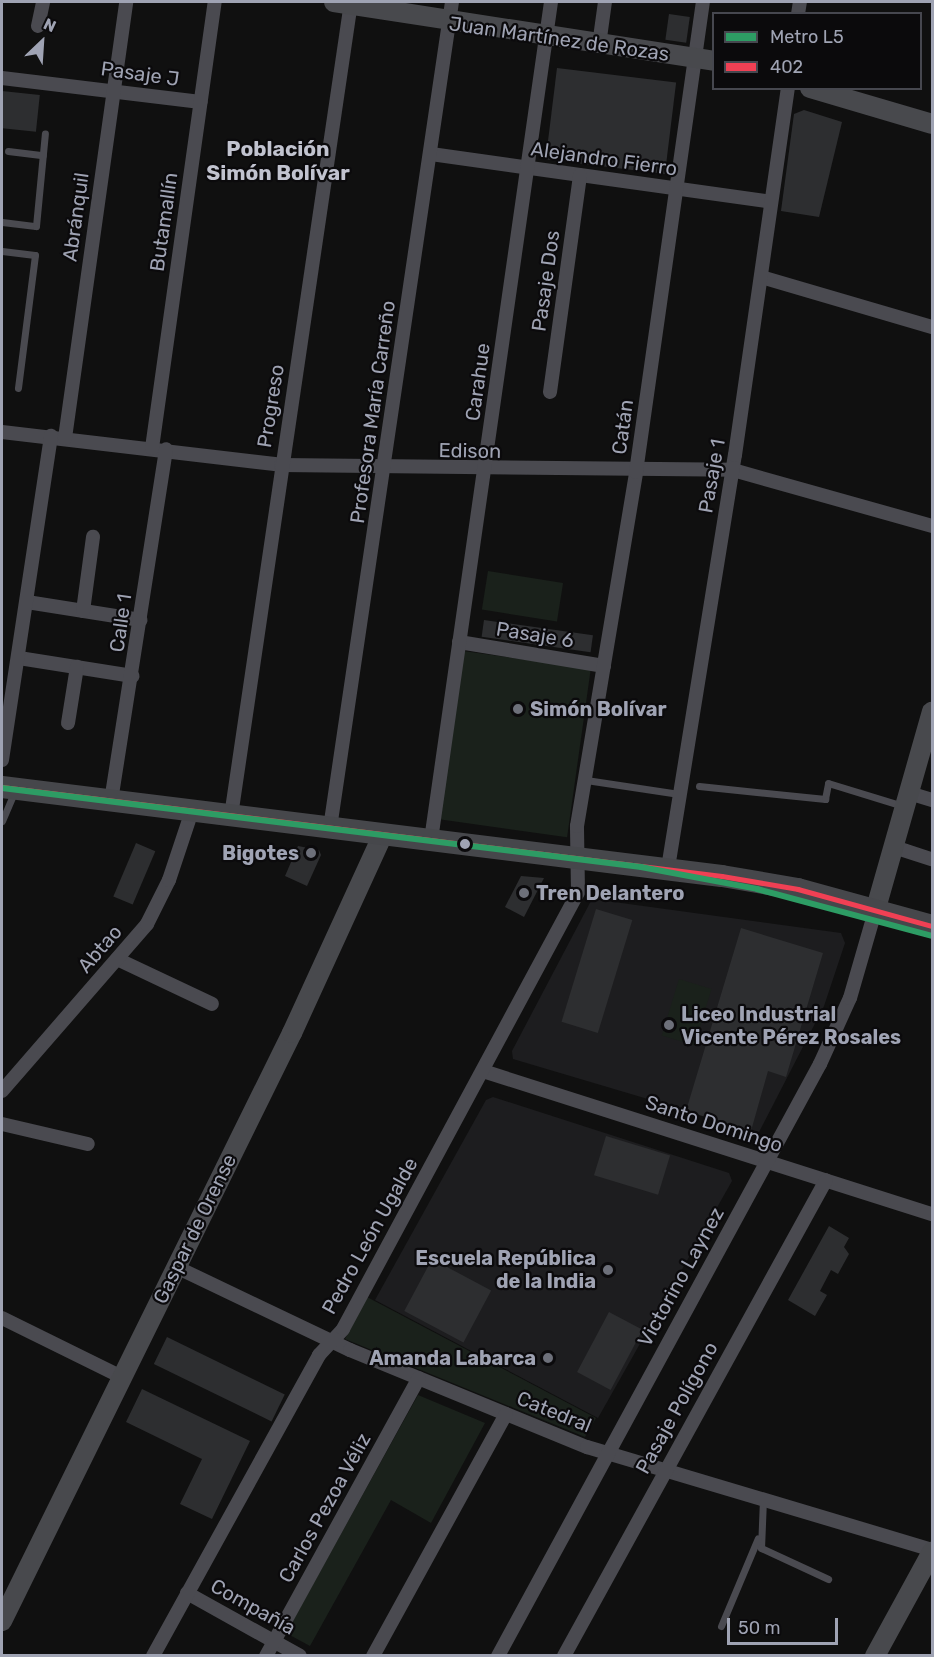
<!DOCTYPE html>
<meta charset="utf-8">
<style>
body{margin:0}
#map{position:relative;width:934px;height:1657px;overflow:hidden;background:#101010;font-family:Rubik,sans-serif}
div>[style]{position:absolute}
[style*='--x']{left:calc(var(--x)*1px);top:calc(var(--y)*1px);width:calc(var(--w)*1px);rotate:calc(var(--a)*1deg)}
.built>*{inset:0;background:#1d1d1f}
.green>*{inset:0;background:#1a211b;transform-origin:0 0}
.building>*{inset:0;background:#2d2e30;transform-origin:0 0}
.lane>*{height:7px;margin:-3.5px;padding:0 3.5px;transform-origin:3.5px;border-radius:3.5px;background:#4a4a50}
.street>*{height:14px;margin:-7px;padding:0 7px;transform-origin:7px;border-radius:7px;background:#4a4a50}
.secondary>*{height:20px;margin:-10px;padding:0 10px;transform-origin:10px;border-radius:10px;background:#48494d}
.primary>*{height:22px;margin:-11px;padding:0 11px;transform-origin:11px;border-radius:11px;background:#46474b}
.bus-1>*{height:4.5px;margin:-2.25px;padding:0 2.25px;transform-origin:2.25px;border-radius:2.25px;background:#f04054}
.metro-1>*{height:6px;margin:-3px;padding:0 3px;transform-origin:3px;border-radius:3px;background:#2d9c64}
.dots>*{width:16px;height:16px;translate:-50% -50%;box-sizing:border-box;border:3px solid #0b0a0c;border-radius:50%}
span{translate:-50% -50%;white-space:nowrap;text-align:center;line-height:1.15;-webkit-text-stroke:4.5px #0b0a0c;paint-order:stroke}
.street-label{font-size:20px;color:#9fa3b3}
.poi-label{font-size:20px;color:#9fa3b3;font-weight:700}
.left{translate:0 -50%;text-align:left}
.right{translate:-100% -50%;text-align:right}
.neighbourhood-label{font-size:21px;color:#c1c3cf;font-weight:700}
.frame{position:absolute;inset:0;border:3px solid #9fa3b3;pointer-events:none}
.legend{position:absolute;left:712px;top:12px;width:210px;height:78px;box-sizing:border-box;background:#0b0a0c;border:2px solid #46474f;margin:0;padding:8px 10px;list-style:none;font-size:18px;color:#9fa3b3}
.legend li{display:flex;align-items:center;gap:12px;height:30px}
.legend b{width:30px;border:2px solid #46474f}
.north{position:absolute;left:12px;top:12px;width:60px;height:60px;-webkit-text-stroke:4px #0b0a0c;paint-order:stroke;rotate:25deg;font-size:16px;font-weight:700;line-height:24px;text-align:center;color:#9fa3b3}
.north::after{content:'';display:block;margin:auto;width:21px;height:27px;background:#9fa3b3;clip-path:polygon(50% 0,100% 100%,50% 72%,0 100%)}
.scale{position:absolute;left:727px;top:1618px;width:111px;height:27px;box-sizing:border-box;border:3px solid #9fa3b3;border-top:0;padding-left:8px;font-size:18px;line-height:21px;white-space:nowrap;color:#9fa3b3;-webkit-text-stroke:4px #0b0a0c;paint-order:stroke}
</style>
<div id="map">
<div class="built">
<i style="clip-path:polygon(592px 899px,841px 933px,845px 943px,824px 1006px,759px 1132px,513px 1059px,512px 1051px)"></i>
<i style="clip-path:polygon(493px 1097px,729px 1173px,732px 1181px,598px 1418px,375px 1300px,486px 1100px)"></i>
</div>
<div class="green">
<i style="left:488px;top:571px;width:76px;height:39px;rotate:9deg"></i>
<i style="left:463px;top:651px;width:129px;height:170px;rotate:8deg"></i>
<i style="left:679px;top:979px;width:34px;height:59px;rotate:17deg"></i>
<i style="clip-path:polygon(367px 1297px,596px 1418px,585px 1437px,345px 1339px)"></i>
<i style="clip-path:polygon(418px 1395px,485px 1423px,431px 1523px,391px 1500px,310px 1646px,286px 1633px)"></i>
</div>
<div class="building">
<i style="left:669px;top:14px;width:21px;height:26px;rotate:8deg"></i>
<i style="left:557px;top:68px;width:120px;height:92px;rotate:7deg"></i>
<i style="left:2px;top:91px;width:38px;height:37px;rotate:6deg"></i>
<i style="clip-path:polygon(804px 110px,842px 122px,819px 217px,781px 211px,794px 114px)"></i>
<i style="left:484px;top:620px;width:110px;height:17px;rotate:8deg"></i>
<i style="left:136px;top:843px;width:21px;height:58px;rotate:23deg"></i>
<i style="clip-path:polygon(298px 846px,319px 850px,321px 855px,307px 886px,285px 876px)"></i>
<i style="clip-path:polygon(521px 876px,544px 878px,524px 917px,505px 907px)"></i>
<i style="left:596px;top:909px;width:38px;height:118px;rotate:17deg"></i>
<i style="clip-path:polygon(741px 928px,823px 953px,786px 1077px,768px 1071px,751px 1131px,686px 1111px)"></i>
<i style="left:606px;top:1136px;width:67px;height:41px;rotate:17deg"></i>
<i style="clip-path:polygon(829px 1226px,849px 1238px,844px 1247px,849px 1254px,838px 1274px,831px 1270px,820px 1291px,827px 1295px,815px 1316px,788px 1300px)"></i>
<i style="left:432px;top:1259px;width:67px;height:59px;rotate:28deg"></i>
<i style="left:609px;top:1312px;width:38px;height:68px;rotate:28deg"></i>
<i style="left:167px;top:1337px;width:131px;height:30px;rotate:26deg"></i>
<i style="clip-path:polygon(142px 1389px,250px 1441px,212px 1519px,180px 1504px,202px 1459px,126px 1422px)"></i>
</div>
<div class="lane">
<i style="--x:8;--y:151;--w:35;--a:7"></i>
<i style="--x:2;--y:222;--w:34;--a:7"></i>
<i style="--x:36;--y:226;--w:93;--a:-84.5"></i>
<i style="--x:2;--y:251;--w:33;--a:7"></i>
<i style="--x:35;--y:255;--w:134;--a:97.3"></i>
<i style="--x:586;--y:780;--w:94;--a:8.6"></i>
<i style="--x:699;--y:786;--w:127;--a:5.9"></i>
<i style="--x:825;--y:799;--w:16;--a:-79"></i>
<i style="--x:828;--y:783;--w:78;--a:17"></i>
<i style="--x:2;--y:821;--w:30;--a:-67"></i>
<i style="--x:763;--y:1499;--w:49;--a:92.3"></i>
<i style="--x:761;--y:1548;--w:74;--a:24.8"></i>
<i style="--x:721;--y:1626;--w:95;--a:-67.2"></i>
</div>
<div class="street">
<i style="--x:798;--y:14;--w:12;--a:-81"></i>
<i style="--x:38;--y:26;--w:25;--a:-78"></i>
<i style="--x:599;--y:45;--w:43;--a:-82.1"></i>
<i style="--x:2;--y:78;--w:200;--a:6.9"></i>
<i style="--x:431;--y:154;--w:343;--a:8"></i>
<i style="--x:761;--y:277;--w:178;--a:16.3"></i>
<i style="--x:550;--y:392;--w:219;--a:-82.1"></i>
<i style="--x:2;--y:432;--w:281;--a:6.7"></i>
<i style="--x:281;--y:465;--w:452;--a:0.6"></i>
<i style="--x:733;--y:470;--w:207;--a:15.7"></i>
<i style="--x:65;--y:438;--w:440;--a:-82"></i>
<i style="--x:152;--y:448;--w:450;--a:-82"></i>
<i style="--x:27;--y:602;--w:115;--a:9"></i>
<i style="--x:83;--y:611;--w:75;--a:-82.3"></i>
<i style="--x:459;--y:642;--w:147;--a:9.4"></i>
<i style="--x:19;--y:658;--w:115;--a:9"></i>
<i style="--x:68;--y:723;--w:57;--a:-80.9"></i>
<i style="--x:2;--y:760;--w:328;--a:-81.4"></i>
<i style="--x:909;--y:793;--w:24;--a:17"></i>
<i style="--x:111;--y:801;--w:356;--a:-81.1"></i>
<i style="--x:231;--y:816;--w:823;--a:-81.61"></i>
<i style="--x:330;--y:828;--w:835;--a:-81.6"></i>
<i style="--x:431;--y:840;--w:847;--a:-81.85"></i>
<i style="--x:894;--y:847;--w:40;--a:18"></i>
<i style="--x:668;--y:868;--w:418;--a:-80.8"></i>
<i style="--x:735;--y:455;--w:371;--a:-81.8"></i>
<i style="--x:117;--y:959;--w:105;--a:25.3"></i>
<i style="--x:483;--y:1071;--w:471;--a:17.7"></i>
<i style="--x:2;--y:1091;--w:221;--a:-49"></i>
<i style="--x:147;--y:924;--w:49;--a:-63.4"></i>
<i style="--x:169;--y:880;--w:73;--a:-71.6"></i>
<i style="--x:2;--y:1124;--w:88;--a:13.1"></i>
<i style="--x:176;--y:1267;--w:193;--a:25.5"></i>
<i style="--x:350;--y:1350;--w:256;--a:22.3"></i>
<i style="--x:587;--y:1447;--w:360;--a:16.6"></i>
<i style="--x:2;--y:1318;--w:134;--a:26.2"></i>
<i style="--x:187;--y:1593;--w:129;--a:29.1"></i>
<i style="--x:153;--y:1656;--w:344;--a:-61.1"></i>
<i style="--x:319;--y:1355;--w:35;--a:-47"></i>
<i style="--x:343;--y:1329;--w:496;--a:-61.7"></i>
<i style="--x:578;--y:892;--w:66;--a:-90.9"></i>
<i style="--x:577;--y:826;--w:359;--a:-80.5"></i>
<i style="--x:636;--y:472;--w:475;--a:-81.9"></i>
<i style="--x:266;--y:1656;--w:317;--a:-61.2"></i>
<i style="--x:373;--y:1656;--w:276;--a:-61.2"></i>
<i style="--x:498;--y:1656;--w:674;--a:-61.46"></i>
<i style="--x:820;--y:1064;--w:72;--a:-65.6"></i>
<i style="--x:850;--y:998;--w:94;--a:-73.9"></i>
<i style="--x:564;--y:1656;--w:543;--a:-61.17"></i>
</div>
<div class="secondary">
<i style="--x:334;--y:2;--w:385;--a:8.8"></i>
<i style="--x:810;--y:88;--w:127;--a:16.4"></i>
<i style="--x:876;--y:908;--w:204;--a:-74.1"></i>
<i style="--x:2;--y:1621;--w:656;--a:-63.75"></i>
<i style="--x:292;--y:1033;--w:219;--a:-65.4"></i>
<i style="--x:875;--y:1656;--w:119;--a:-61.3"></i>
</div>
<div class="primary">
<i style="--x:2;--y:787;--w:725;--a:7.05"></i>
<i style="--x:722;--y:876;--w:77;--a:9.7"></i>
<i style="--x:798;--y:889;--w:139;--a:15.4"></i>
</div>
<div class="bus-1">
<i style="--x:2;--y:787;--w:725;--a:7.05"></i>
<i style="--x:722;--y:876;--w:77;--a:9.7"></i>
<i style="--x:798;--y:889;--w:139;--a:15.4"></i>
</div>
<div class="metro-1">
<i style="--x:2;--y:788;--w:644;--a:7.05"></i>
<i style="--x:641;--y:867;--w:118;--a:10.7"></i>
<i style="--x:757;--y:889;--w:181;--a:15"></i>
</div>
<div class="dots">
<i style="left:518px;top:709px;background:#6d707a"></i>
<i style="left:465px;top:844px;background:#9fa3b3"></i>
<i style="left:311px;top:853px;background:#6d707a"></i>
<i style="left:524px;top:893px;background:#6d707a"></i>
<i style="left:669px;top:1025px;background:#6d707a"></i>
<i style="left:608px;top:1270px;background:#6d707a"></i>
<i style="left:548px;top:1358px;background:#6d707a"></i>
</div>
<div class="street-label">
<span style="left:559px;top:39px;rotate:8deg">Juan Martínez de Rozas</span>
<span style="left:140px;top:74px;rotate:8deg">Pasaje J</span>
<span style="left:604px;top:159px;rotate:8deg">Alejandro Fierro</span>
<span style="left:76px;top:217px;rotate:-82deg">Abránquil</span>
<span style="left:164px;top:222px;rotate:-82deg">Butamallín</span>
<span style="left:546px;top:281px;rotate:-82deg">Pasaje Dos</span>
<span style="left:478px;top:382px;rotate:-82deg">Carahue</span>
<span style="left:271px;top:406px;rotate:-81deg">Progreso</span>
<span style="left:373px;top:412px;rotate:-82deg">Profesora María Carreño</span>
<span style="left:623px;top:427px;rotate:-82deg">Catán</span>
<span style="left:470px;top:451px;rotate:1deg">Edison</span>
<span style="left:712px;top:476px;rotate:-80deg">Pasaje 1</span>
<span style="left:121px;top:623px;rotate:-82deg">Calle 1</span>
<span style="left:535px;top:635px;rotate:9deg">Pasaje 6</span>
<span style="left:100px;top:949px;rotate:-49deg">Abtao</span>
<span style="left:714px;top:1124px;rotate:18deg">Santo Domingo</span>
<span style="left:195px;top:1229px;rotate:-64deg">Gaspar de Orense</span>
<span style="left:370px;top:1236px;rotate:-61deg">Pedro León Ugalde</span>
<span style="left:681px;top:1277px;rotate:-61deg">Victorino Laynez</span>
<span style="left:677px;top:1408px;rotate:-61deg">Pasaje Polígono</span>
<span style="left:554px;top:1412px;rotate:22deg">Catedral</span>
<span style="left:325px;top:1508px;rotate:-61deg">Carlos Pezoa Véliz</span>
<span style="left:253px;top:1607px;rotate:29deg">Compañía</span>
</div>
<div class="poi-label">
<span class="left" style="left:530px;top:709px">Simón Bolívar</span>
<span class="right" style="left:299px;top:853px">Bigotes</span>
<span class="left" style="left:536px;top:893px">Tren Delantero</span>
<span class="left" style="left:681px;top:1026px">Liceo Industrial<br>Vicente Pérez Rosales</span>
<span class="right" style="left:596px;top:1270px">Escuela República<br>de la India</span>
<span class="right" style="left:536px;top:1358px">Amanda Labarca</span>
</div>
<div class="neighbourhood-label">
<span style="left:278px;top:161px">Población<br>Simón Bolívar</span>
</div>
<div class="frame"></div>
<ul class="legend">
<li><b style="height:8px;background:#2d9c64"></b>Metro L5</li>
<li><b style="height:8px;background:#f04054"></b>402</li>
</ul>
<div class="north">N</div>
<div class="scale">50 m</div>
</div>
